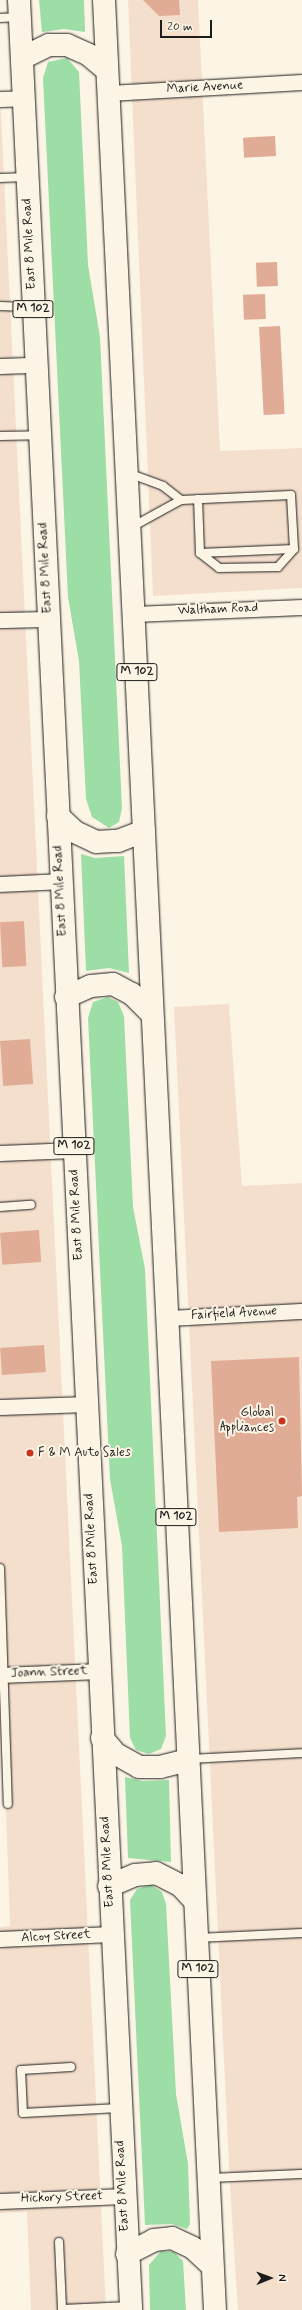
<!DOCTYPE html>
<style>
body{margin:0}
#map{position:relative;width:302px;height:2310px;overflow:hidden;background:#fcf5e5;font-family:Mynerve,sans-serif}
div>[style]{position:absolute}
[style*='--x']{left:calc(var(--x)*1px);top:calc(var(--y)*1px);width:calc(var(--w)*1px);rotate:calc(var(--a)*1deg)}
.built>*{inset:0;background:#f4dfcd}
.green>*{inset:0;background:#9ddda6}
.building>*{inset:0;background:#e1ac96;transform-origin:0 0}
.roads{filter:drop-shadow(0 0 1px #1c1c1c) drop-shadow(0 0 1px #1c1c1c)}
.service>*{height:8px;margin:-4px;padding:0 4px;transform-origin:4px;border-radius:4px;background:#fcf5e5}
.minor>*{height:15px;margin:-7.5px;padding:0 7.5px;transform-origin:7.5px;border-radius:7.5px;background:#fcf5e5}
.trunk>*{height:22px;margin:-11px;padding:0 11px;transform-origin:11px;border-radius:11px;background:#fcf5e5}
.dots>*{width:11px;height:11px;translate:-50% -50%;box-sizing:border-box;border:2px solid #fcf5e5;border-radius:50%}
span{translate:-50% -50%;white-space:nowrap;text-align:center;line-height:1.15;-webkit-text-stroke:4px #fcf5e5;paint-order:stroke}
.shield-label span{padding:1px 3px;background:#fcf5e5;border:1px solid;border-radius:3px;-webkit-text-stroke-width:0}
.shield-label{font-size:12px;color:#1c1c1c;font-weight:700}
.street-label{font-size:13px;color:#1c1c1c}
.poi-label{font-size:13px;color:#1c1c1c}
.right{translate:-100% -50%;text-align:right}
.left{translate:0 -50%;text-align:left}
.north{position:absolute;left:250px;top:2258px;width:40px;height:40px;-webkit-text-stroke:3px #fcf5e5;paint-order:stroke;rotate:89deg;font-size:11px;font-weight:700;line-height:16px;text-align:center;color:#1c1c1c}
.north::after{content:'';display:block;margin:auto;width:14px;height:18px;background:#1c1c1c;clip-path:polygon(50% 0,100% 100%,50% 72%,0 100%)}
.scale{position:absolute;left:160px;top:20px;width:52px;height:18px;box-sizing:border-box;border:2px solid #1c1c1c;border-top:0;padding-left:5px;font-size:12px;line-height:14px;white-space:nowrap;color:#1c1c1c;-webkit-text-stroke:3px #fcf5e5;paint-order:stroke}
</style>
<div id="map">
<div class="built">
<i style="clip-path:polygon(128px 0,198px 0,220px 451px,302px 448px,302px 588px,153px 596px)"></i>
<i style="clip-path:polygon(0 94px,106px 2310px,31px 2310px,27px 2212px,0 2213px,0 1927px,10px 1926px,0 1634px)"></i>
<i style="clip-path:polygon(229px 1004px,242px 1186px,302px 1183px,302px 2310px,238px 2310px,230px 2186px,174px 1007px)"></i>
</div>
<div class="green">
<i style="clip-path:polygon(39px 0,84px 0,85px 32px,64px 29px,42px 32px)"></i>
<i style="clip-path:polygon(67px 58px,79px 72px,88px 265px,100px 337px,122px 808px,119px 822px,109px 828px,92px 817px,86px 799px,79px 661px,68px 597px,43px 78px,48px 62px)"></i>
<i style="clip-path:polygon(81px 854px,95px 858px,124px 856px,129px 973px,109px 968px,86px 971px)"></i>
<i style="clip-path:polygon(108px 997px,118px 1002px,124px 1016px,133px 1207px,145px 1269px,166px 1736px,161px 1749px,149px 1754px,136px 1750px,130px 1738px,122px 1546px,110px 1479px,88px 1018px,93px 1002px)"></i>
<i style="clip-path:polygon(125px 1777px,142px 1781px,169px 1780px,171px 1862px,128px 1858px)"></i>
<i style="clip-path:polygon(151px 1885px,162px 1892px,166px 1904px,176px 2094px,188px 2164px,190px 2224px,187px 2229px,172px 2224px,145px 2225px,130px 1900px,137px 1889px)"></i>
<i style="clip-path:polygon(161px 2251px,174px 2252px,183px 2261px,186px 2310px,150px 2310px,149px 2265px)"></i>
</div>
<div class="building">
<i style="clip-path:polygon(143px 0,179px 0,180px 15px,159px 16px)"></i>
<i style="left:275px;top:136px;width:20px;height:32px;rotate:87deg"></i>
<i style="left:277px;top:262px;width:24px;height:21px;rotate:88deg"></i>
<i style="left:265px;top:294px;width:25px;height:22px;rotate:88deg"></i>
<i style="left:280px;top:326px;width:88px;height:21px;rotate:87deg"></i>
<i style="left:24px;top:921px;width:45px;height:24px;rotate:87deg"></i>
<i style="left:30px;top:1039px;width:45px;height:30px;rotate:86deg"></i>
<i style="left:39px;top:1230px;width:32px;height:39px;rotate:86deg"></i>
<i style="left:44px;top:1345px;width:27px;height:44px;rotate:86deg"></i>
<i style="clip-path:polygon(299px 1357px,302px 1496px,297px 1497px,298px 1528px,219px 1532px,211px 1361px)"></i>
</div>
<div class="roads">
<div class="service">
<i style="--x:0;--y:18;--w:19;--a:-3"></i>
<i style="--x:0;--y:178;--w:27;--a:-2"></i>
<i style="--x:0;--y:306;--w:33;--a:2"></i>
<i style="--x:0;--y:436;--w:39;--a:-1"></i>
<i style="--x:128;--y:473;--w:37;--a:20"></i>
<i style="--x:163;--y:486;--w:23;--a:38"></i>
<i style="--x:130;--y:528;--w:58;--a:-28.8"></i>
<i style="--x:181;--y:500;--w:110;--a:-2.6"></i>
<i style="--x:291;--y:495;--w:54;--a:86.8"></i>
<i style="--x:294;--y:549;--w:94;--a:177.6"></i>
<i style="--x:200;--y:553;--w:54;--a:-92.1"></i>
<i style="--x:200;--y:553;--w:24;--a:38"></i>
<i style="--x:219;--y:568;--w:59;--a:-1"></i>
<i style="--x:278;--y:567;--w:24;--a:-48"></i>
<i style="--x:0;--y:1207;--w:31;--a:-4"></i>
<i style="--x:0;--y:1568;--w:236;--a:88.1"></i>
<i style="--x:189;--y:1759;--w:113;--a:-3"></i>
<i style="--x:197;--y:1938;--w:105;--a:-2.7"></i>
<i style="--x:71;--y:2067;--w:50;--a:176.6"></i>
<i style="--x:21;--y:2070;--w:43;--a:87.3"></i>
<i style="--x:23;--y:2113;--w:96;--a:-3"></i>
<i style="--x:209;--y:2178;--w:93;--a:-2.5"></i>
<i style="--x:59;--y:2242;--w:67;--a:87.4"></i>
<i style="--x:62;--y:2309;--w:68;--a:-2.5"></i>
</div>
<div class="minor">
<i style="--x:109;--y:93;--w:193;--a:-3.3"></i>
<i style="--x:0;--y:99;--w:23;--a:-2"></i>
<i style="--x:0;--y:366;--w:36;--a:-2"></i>
<i style="--x:134;--y:614;--w:168;--a:-2.4"></i>
<i style="--x:0;--y:620;--w:49;--a:-1.2"></i>
<i style="--x:0;--y:884;--w:61;--a:-2.8"></i>
<i style="--x:0;--y:1153;--w:74;--a:-2.3"></i>
<i style="--x:167;--y:1318;--w:135;--a:-3"></i>
<i style="--x:0;--y:1407;--w:86;--a:-2"></i>
<i style="--x:0;--y:1675;--w:99;--a:-2.3"></i>
<i style="--x:0;--y:1939;--w:111;--a:-2.6"></i>
<i style="--x:0;--y:2201;--w:124;--a:-2.3"></i>
</div>
<div class="trunk">
<i style="--x:19;--y:0;--w:2313;--a:87.22"></i>
<i style="--x:104;--y:0;--w:2313;--a:87.25"></i>
<i style="--x:22;--y:58;--w:30;--a:-26"></i>
<i style="--x:49;--y:45;--w:18;--a:0"></i>
<i style="--x:67;--y:45;--w:24;--a:24"></i>
<i style="--x:89;--y:55;--w:23;--a:40"></i>
<i style="--x:58;--y:816;--w:23;--a:43"></i>
<i style="--x:75;--y:832;--w:23;--a:25"></i>
<i style="--x:96;--y:842;--w:22;--a:-3"></i>
<i style="--x:118;--y:841;--w:28;--a:-21"></i>
<i style="--x:66;--y:997;--w:27;--a:-24"></i>
<i style="--x:91;--y:986;--w:22;--a:-5"></i>
<i style="--x:113;--y:984;--w:21;--a:28"></i>
<i style="--x:132;--y:994;--w:28;--a:45"></i>
<i style="--x:102;--y:1738;--w:21;--a:49"></i>
<i style="--x:116;--y:1754;--w:26;--a:29"></i>
<i style="--x:139;--y:1767;--w:21;--a:0"></i>
<i style="--x:160;--y:1767;--w:29;--a:-14"></i>
<i style="--x:109;--y:1886;--w:28;--a:-23"></i>
<i style="--x:135;--y:1875;--w:21;--a:-5"></i>
<i style="--x:156;--y:1873;--w:27;--a:27"></i>
<i style="--x:180;--y:1885;--w:22;--a:47"></i>
<i style="--x:127;--y:2254;--w:30;--a:-27"></i>
<i style="--x:154;--y:2240;--w:18;--a:-6"></i>
<i style="--x:172;--y:2238;--w:23;--a:25"></i>
<i style="--x:193;--y:2248;--w:26;--a:43"></i>
</div>
</div>
<div class="dots">
<i style="left:282px;top:1421px;background:#c8321e"></i>
<i style="left:30px;top:1453px;background:#c8321e"></i>
</div>
<div class="shield-label">
<span style="left:33px;top:309px">M 102</span>
<span style="left:137px;top:672px">M 102</span>
<span style="left:74px;top:1146px">M 102</span>
<span style="left:176px;top:1517px">M 102</span>
<span style="left:198px;top:1969px">M 102</span>
</div>
<div class="street-label">
<span style="left:205px;top:88px;rotate:-3deg">Marie Avenue</span>
<span style="left:30px;top:244px;rotate:-93deg">East 8 Mile Road</span>
<span style="left:46px;top:568px;rotate:-93deg">East 8 Mile Road</span>
<span style="left:218px;top:610px;rotate:-2deg">Waltham Road</span>
<span style="left:61px;top:891px;rotate:-93deg">East 8 Mile Road</span>
<span style="left:77px;top:1215px;rotate:-93deg">East 8 Mile Road</span>
<span style="left:234px;top:1314px;rotate:-3deg">Fairfield Avenue</span>
<span style="left:92px;top:1539px;rotate:-93deg">East 8 Mile Road</span>
<span style="left:49px;top:1673px;rotate:-2deg">Joann Street</span>
<span style="left:108px;top:1862px;rotate:-93deg">East 8 Mile Road</span>
<span style="left:56px;top:1937px;rotate:-3deg">Alcoy Street</span>
<span style="left:123px;top:2186px;rotate:-93deg">East 8 Mile Road</span>
<span style="left:62px;top:2198px;rotate:-2deg">Hickory Street</span>
</div>
<div class="poi-label">
<span class="right" style="left:274px;top:1421px">Global<br>Appliances</span>
<span class="left" style="left:38px;top:1453px">F &amp; M Auto Sales</span>
</div>
<div class="north">N</div>
<div class="scale">20 m</div>
</div>
